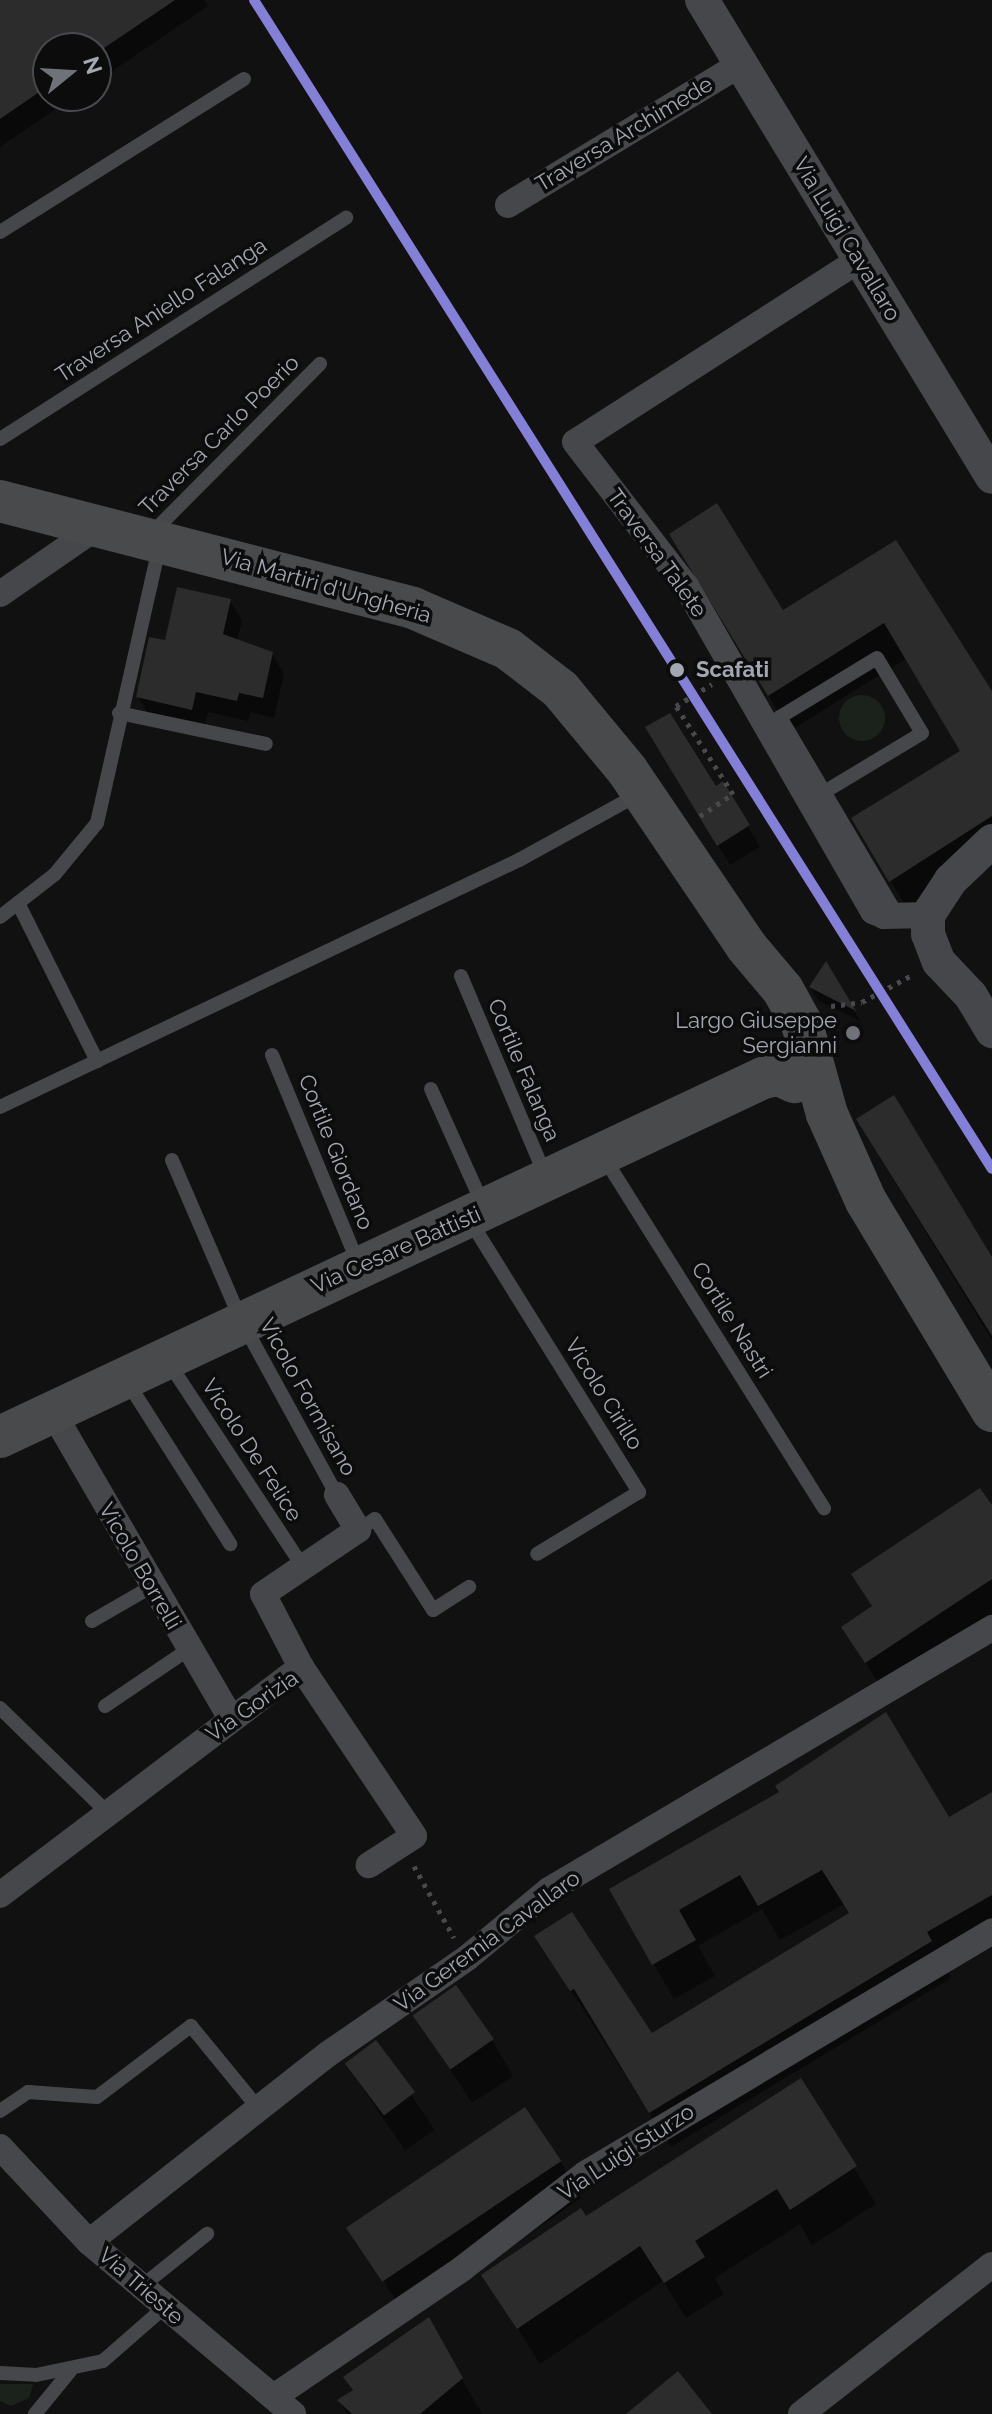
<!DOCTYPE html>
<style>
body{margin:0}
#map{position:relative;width:992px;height:2414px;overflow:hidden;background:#111112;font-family:Raleway,sans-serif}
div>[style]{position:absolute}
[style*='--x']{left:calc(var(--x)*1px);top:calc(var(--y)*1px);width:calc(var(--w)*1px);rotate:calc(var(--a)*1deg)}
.green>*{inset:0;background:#1b221c}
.round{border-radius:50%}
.shadow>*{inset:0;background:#0007;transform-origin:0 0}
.building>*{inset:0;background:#2c2c2d;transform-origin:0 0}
.path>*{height:5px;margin-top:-2.5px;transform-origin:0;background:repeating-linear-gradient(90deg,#47494c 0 4px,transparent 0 10px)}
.service>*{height:14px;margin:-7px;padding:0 7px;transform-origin:7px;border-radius:7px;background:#46474a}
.minor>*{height:26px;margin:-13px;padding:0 13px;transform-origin:13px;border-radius:13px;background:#46474a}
.tertiary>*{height:34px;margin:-17px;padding:0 17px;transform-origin:17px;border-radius:17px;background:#46474a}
.primary>*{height:42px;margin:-21px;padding:0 21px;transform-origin:21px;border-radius:21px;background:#484a4c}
.rail-1>*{height:10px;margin:-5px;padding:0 5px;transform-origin:5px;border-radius:5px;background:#8480d7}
.dots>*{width:22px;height:22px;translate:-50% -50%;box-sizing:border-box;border:4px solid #0c0c0d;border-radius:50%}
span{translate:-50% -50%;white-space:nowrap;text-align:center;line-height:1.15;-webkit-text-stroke:7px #0c0c0d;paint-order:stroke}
.street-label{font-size:22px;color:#a3a7b2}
.stop-label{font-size:22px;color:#a3a7b2;font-weight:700}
.left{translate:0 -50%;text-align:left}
.poi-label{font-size:22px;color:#a3a7b2}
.right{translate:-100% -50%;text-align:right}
.north{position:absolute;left:32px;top:32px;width:80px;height:80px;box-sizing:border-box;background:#0c0c0d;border:2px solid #484a4f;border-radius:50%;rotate:72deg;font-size:22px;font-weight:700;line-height:32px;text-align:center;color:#a3a7b2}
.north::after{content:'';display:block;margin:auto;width:28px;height:36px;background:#70727a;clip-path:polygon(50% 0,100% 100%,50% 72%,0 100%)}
</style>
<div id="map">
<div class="green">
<i class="round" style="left:839px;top:695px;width:46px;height:46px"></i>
<i style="clip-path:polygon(0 2384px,33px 2384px,29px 2398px,11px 2406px,0 2401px)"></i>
</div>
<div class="shadow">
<i style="clip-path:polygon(0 0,204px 0,208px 6px,96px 82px,96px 48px,48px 48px,48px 96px,75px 96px,0 147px)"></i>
<i style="clip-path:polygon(895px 543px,992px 692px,992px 866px,912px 917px,854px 819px,962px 752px,907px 658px,790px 731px,692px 571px,782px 612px)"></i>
<i style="clip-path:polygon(230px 601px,242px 621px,237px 641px,272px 653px,284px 674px,274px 718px,250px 712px,248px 721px,208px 712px,204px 729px,150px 717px,138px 697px,166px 643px)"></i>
<i style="clip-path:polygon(659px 748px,715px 788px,722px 784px,760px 847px,730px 865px)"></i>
<i style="clip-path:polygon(826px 965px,855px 1012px,860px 1021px,819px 1001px,811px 988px)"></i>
<i style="clip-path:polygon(879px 1156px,992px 1261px,992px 1340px)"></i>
<i style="clip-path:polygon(992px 1509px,992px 1629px,887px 1698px,844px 1627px,873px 1608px,854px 1574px)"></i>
<i style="clip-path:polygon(992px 1794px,992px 1942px,946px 1968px,951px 1978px,671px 2147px,537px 1937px,651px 2036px,851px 1914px,844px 1904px,780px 1940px,762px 1909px,698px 1946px,715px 1976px,674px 1999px,611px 1890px,948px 1820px)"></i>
<i style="clip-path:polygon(416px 2016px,492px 2040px,513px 2076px,472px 2103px)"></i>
<i style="left:376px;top:2043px;width:105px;height:36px;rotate:56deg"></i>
<i style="clip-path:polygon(801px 2081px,876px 2204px,812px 2245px,800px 2224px,715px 2278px,724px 2294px,686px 2318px,663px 2281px,540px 2364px,484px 2276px,585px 2218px)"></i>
<i style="clip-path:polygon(561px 2162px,581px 2198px,408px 2319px,351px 2231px)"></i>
<i style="clip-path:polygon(428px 2320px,482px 2414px,347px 2414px,340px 2401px)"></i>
</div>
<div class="building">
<i style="clip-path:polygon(0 0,175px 0,104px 48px,48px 48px,48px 86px,0 119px)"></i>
<i style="clip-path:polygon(717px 503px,783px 610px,896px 540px,992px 691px,992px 816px,889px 882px,851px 818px,960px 751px,884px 623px,768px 696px,669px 534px)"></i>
<i style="clip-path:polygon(177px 587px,231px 599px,223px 634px,273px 652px,263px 698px,239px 693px,237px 701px,196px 692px,192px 710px,136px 697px,149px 637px,165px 640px)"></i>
<i style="clip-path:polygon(670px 713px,716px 786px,723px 781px,750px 825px,717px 846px,645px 727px)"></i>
<i style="clip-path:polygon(826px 961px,856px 1011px,809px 987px)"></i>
<i style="clip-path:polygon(894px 1095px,992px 1257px,992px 1336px,856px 1119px)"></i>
<i style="clip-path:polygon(980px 1488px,992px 1505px,992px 1579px,865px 1663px,841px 1627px,872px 1606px,851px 1574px)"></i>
<i style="clip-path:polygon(886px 1712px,949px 1817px,992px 1792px,992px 1895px,927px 1932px,932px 1941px,649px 2113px,574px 1989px,570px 1991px,534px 1936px,572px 1912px,652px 2033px,849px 1913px,822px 1870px,758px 1906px,740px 1875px,679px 1910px,696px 1940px,652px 1965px,609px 1889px,779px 1792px,775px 1786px)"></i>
<i style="left:456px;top:1985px;width:66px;height:53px;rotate:55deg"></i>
<i style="left:376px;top:2040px;width:65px;height:39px;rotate:53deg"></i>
<i style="clip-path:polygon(801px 2078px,857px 2166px,790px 2210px,777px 2189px,695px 2241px,705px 2257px,664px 2283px,640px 2246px,517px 2329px,481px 2275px,581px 2208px,586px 2216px)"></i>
<i style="left:525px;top:2107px;width:65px;height:216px;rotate:56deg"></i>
<i style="clip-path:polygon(429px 2317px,463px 2378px,420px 2414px,352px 2414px,337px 2400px,353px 2390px,343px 2377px)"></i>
<i style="clip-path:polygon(678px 2371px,712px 2414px,626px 2414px)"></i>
</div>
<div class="path">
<i style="--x:700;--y:816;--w:40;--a:-34"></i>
<i style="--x:733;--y:794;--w:105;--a:-122.9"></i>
<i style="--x:676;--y:706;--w:42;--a:-31.4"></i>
<i style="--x:831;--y:1006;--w:31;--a:-7"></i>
<i style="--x:862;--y:1002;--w:59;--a:-28.3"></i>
<i style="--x:414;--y:1866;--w:82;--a:60.9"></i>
</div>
<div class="service">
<i style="--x:0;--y:232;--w:288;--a:-32.1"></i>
<i style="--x:0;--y:439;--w:411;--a:-32.6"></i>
<i style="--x:151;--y:534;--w:240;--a:-45.2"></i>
<i style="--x:119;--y:713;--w:150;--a:11.9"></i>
<i style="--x:826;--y:791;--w:112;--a:-31.1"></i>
<i style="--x:922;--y:733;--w:87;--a:-121"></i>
<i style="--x:877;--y:658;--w:114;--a:148.7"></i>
<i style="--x:780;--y:717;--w:230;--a:59.4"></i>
<i style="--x:18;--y:903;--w:177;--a:63.4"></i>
<i style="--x:0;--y:917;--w:70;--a:-38"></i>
<i style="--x:55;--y:874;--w:66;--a:-50.5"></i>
<i style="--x:97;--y:823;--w:283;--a:-77.3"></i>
<i style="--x:461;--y:976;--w:218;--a:67.1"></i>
<i style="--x:272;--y:1055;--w:225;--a:67.5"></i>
<i style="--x:431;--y:1089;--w:129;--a:65.8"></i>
<i style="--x:0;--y:1107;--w:575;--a:-25.45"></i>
<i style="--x:519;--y:860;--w:137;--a:-28.8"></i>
<i style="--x:603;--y:1156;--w:416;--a:57.9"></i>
<i style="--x:172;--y:1160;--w:174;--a:66.7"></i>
<i style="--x:241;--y:1320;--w:200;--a:61.3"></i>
<i style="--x:469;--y:1219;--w:322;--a:58.1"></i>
<i style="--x:639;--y:1492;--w:119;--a:148.7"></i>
<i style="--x:167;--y:1360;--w:248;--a:56.7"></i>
<i style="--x:128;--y:1383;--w:191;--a:57.6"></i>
<i style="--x:358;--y:1530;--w:20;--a:-33"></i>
<i style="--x:375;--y:1519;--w:108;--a:57.5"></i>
<i style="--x:433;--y:1610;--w:43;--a:-32.6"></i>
<i style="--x:92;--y:1621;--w:68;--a:-30"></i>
<i style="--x:105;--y:1706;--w:102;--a:-34.2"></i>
<i style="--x:0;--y:1708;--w:148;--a:44.2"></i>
<i style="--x:0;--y:2111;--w:34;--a:-34"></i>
<i style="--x:28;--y:2092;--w:69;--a:4.1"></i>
<i style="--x:97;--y:2097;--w:118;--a:-37.1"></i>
<i style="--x:191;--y:2026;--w:107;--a:50.7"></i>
<i style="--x:141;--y:2287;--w:85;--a:-38.8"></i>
<i style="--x:0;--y:2373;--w:36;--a:3"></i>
<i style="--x:36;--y:2375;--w:68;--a:-11.8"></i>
<i style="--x:103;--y:2361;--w:82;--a:-41.1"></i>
<i style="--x:35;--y:2414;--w:57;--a:-50.7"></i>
</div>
<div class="minor">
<i style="--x:508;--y:205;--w:272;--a:-31.2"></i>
<i style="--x:859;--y:260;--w:337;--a:147.3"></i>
<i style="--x:575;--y:442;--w:182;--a:52.4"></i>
<i style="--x:686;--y:586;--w:375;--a:60.1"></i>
<i style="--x:873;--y:911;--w:12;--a:24"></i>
<i style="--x:884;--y:916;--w:44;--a:-1.3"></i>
<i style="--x:0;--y:594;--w:121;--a:-34.6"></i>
<i style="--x:52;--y:1411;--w:356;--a:59.8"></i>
<i style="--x:301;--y:1667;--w:82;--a:-117.5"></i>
<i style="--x:263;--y:1594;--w:115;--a:-34"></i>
<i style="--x:358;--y:1530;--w:41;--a:-121"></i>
<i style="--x:0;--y:1895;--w:378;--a:-37.1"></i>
<i style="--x:301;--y:1667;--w:203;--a:56.2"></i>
<i style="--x:414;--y:1836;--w:54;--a:147.2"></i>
<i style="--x:0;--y:2147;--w:130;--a:46.9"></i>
<i style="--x:89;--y:2242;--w:267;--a:40.1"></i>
<i style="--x:89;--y:2242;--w:304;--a:-38.2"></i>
<i style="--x:328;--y:2054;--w:169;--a:-34.6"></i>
<i style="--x:467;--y:1958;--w:107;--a:-39.7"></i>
<i style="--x:549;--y:1890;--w:515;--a:-30.6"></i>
<i style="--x:275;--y:2396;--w:227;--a:-34.2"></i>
<i style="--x:463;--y:2268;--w:154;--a:-37.6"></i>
<i style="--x:585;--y:2174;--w:474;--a:-30.8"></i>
<i style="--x:801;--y:2414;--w:242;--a:-38"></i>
</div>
<div class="tertiary">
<i style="--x:702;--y:0;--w:558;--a:58.7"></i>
<i style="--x:992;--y:841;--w:57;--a:136.4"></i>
<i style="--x:951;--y:880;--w:42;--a:123.3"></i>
<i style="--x:928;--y:915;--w:19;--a:90"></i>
<i style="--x:928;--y:934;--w:30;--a:69"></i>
<i style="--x:939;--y:962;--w:47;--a:46.7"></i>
<i style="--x:971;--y:996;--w:41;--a:59"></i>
</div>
<div class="primary">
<i style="--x:0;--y:501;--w:427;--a:14.5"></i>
<i style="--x:413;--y:608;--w:103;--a:23.3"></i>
<i style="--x:508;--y:649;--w:66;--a:37.6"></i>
<i style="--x:560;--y:689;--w:105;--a:50.4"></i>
<i style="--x:627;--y:770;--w:212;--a:55.9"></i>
<i style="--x:746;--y:946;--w:57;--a:49.9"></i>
<i style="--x:783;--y:990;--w:39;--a:61"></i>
<i style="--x:802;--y:1024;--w:93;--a:74.5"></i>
<i style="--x:827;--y:1114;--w:95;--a:65.9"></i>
<i style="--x:866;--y:1201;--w:245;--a:59"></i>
<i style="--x:0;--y:1437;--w:843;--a:-25.2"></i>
<i style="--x:763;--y:1078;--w:16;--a:-11"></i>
<i style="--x:779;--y:1075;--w:17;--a:25"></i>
</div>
<div class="rail-1">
<i style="--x:254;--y:0;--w:1382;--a:57.74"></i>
</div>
<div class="dots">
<i style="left:677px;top:670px;background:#a3a7b2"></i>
<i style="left:853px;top:1033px;background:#70727a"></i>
</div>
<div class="street-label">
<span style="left:624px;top:134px;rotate:-31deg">Traversa Archimede</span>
<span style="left:847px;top:239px;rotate:59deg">Via Luigi Cavallaro</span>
<span style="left:161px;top:310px;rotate:-33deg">Traversa Aniello Falanga</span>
<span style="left:219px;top:435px;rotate:-45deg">Traversa Carlo Poerio</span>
<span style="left:657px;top:553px;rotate:54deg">Traversa Talete</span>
<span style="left:326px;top:586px;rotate:16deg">Via Martiri d'Ungheria</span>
<span style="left:524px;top:1070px;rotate:67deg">Cortile Falanga</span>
<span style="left:336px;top:1152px;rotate:68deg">Cortile Giordano</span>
<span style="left:396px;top:1250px;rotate:-24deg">Via Cesare Battisti</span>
<span style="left:732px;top:1320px;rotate:58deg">Cortile Nastri</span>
<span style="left:604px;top:1394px;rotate:58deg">Vicolo Cirillo</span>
<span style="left:308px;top:1397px;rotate:61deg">Vicolo Formisano</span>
<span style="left:252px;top:1450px;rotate:57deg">Vicolo De Felice</span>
<span style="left:140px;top:1566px;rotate:60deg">Vicolo Borrelli</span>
<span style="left:252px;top:1706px;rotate:-35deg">Via Gorizia</span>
<span style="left:487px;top:1941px;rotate:-36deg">Via Geremia Cavallaro</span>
<span style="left:626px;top:2152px;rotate:-33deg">Via Luigi Sturzo</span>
<span style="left:141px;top:2286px;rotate:41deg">Via Trieste</span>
</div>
<div class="stop-label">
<span class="left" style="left:696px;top:670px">Scafati</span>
</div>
<div class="poi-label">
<span class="right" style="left:837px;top:1033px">Largo Giuseppe<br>Sergianni</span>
</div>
<div class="north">N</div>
</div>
